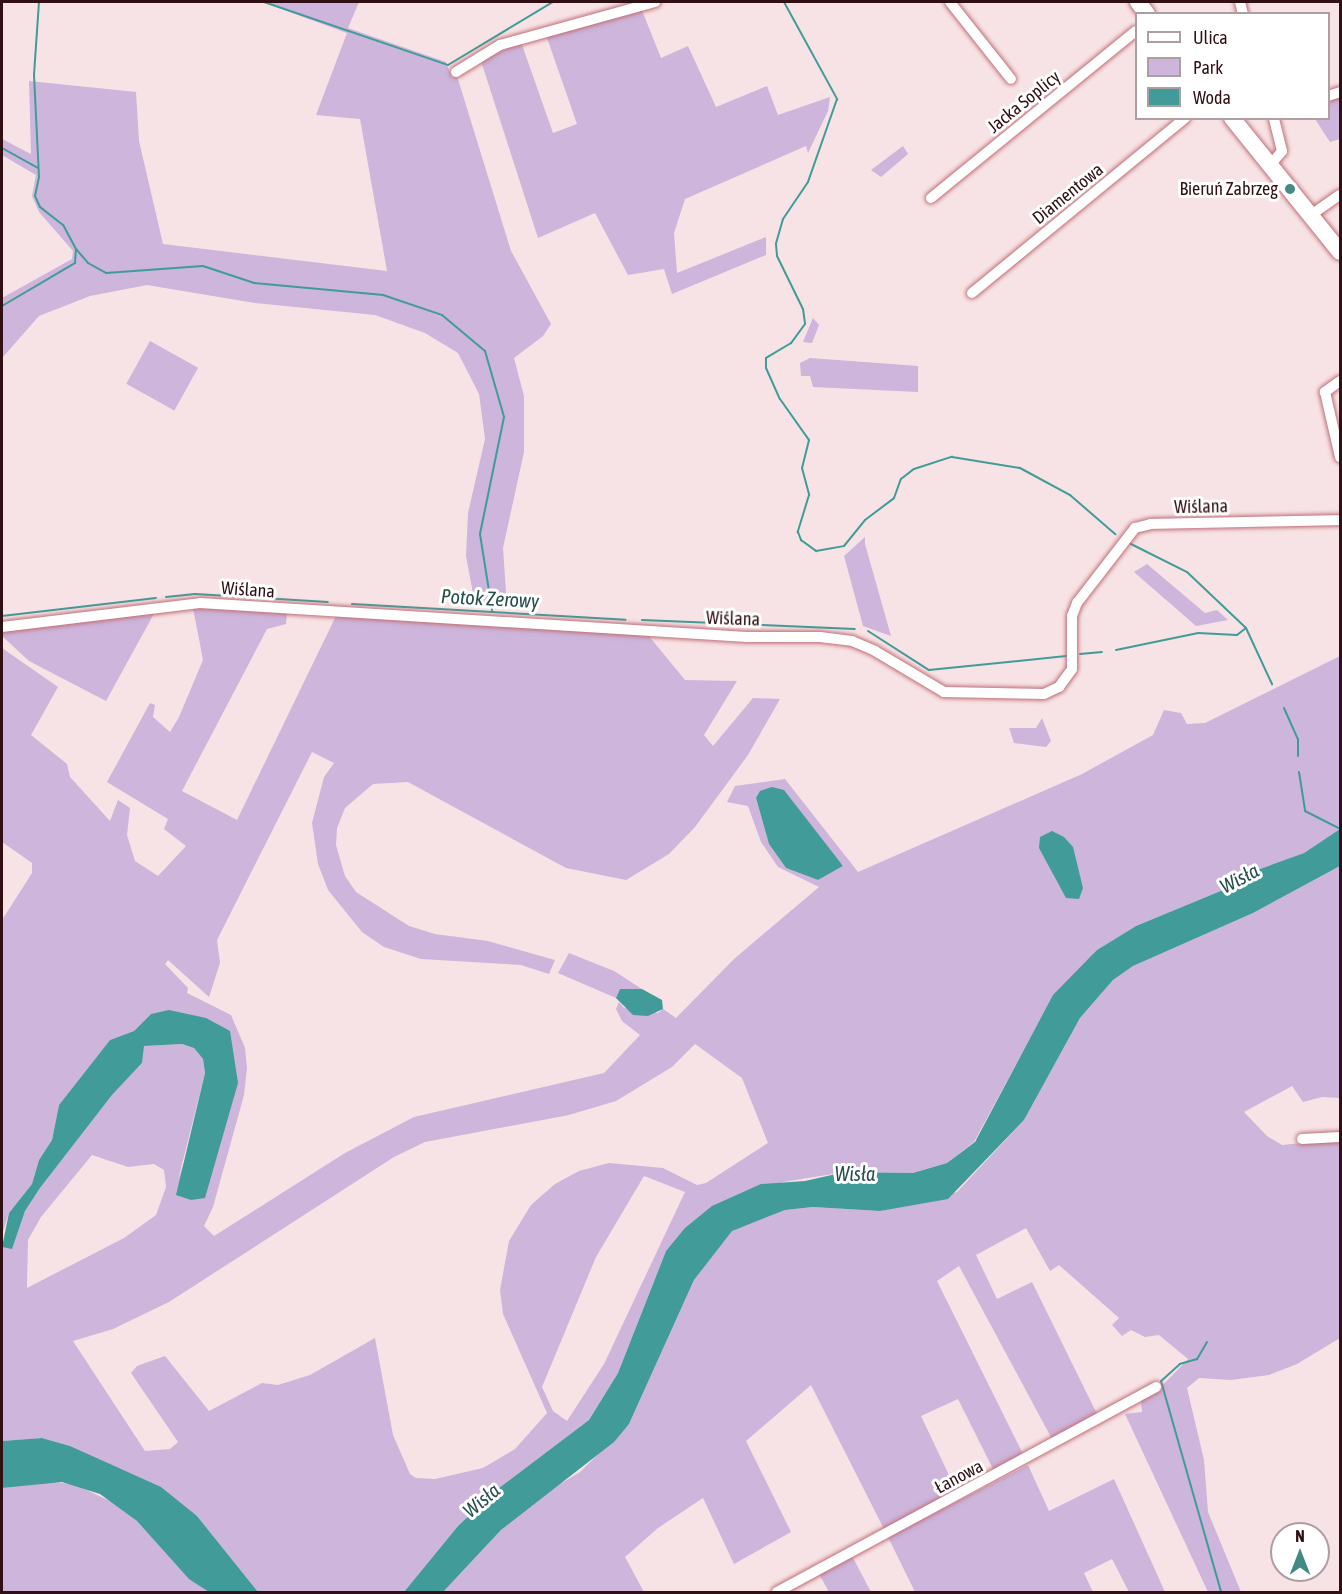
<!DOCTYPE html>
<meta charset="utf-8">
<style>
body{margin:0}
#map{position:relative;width:1342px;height:1594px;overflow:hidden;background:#f7e3e5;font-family:"Asap Condensed",sans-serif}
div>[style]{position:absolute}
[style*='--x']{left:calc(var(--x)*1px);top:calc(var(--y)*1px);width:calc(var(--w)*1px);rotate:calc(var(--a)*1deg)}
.green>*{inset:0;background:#cdb5db;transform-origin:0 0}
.water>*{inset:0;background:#419b99}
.stream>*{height:2px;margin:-1px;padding:0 1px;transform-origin:1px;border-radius:1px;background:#419b99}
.roads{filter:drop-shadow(0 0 2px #c16e78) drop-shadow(0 0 2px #c16e78)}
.minor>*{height:10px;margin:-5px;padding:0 5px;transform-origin:5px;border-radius:5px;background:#fff}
.primary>*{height:16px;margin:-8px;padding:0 8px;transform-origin:8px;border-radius:8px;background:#fff}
.dots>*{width:16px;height:16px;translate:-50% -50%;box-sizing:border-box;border:3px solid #fff;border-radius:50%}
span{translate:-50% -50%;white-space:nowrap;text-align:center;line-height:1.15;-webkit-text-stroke:6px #fff;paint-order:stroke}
.street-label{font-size:18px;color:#311015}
.poi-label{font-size:18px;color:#311015}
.right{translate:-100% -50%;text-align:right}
.water-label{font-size:20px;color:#254e4c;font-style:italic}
.frame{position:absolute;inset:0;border:3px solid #311015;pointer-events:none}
.legend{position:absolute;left:1135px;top:12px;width:195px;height:108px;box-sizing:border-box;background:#fff;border:2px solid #ad9fa1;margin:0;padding:8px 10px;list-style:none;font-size:18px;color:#311015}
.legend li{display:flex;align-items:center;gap:12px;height:30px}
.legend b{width:30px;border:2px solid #ad9fa1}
.north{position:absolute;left:1270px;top:1522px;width:60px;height:60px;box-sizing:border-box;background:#fff;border:2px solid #ad9fa1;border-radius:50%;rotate:0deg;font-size:16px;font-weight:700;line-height:24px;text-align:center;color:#311015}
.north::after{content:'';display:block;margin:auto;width:21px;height:27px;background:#428987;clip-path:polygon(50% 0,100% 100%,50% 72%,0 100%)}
</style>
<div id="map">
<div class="green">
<i style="clip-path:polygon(262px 2px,359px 2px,348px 28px,446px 62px,452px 78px,457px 76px,511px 251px,551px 324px,543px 336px,514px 358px,524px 396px,524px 452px,503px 548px,507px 607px,475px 604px,466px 556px,468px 513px,485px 439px,479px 394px,458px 353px,425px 333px,375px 315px,255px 303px,147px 285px,90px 296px,39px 316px,2px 358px,2px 298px,72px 259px,73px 251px,39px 212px,32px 196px,36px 175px,2px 155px,2px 139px,31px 154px,29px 81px,136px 92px,139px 141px,163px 244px,387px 271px,360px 119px,316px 115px,347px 33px)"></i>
<i style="clip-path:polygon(641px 8px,661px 58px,688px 46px,716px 107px,767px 86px,778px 115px,830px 97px,828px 111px,808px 153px,806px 146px,685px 199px,674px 233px,677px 273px,766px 237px,766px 255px,672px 294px,664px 269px,628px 275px,595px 213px,538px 238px,481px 61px,521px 42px,553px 133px,577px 124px,546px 35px)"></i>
<i style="clip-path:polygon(1340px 97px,1340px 139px,1330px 142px,1315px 119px,1328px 118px,1329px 101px)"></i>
<i style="clip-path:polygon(903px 146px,908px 154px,881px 177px,871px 170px)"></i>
<i style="clip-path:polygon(813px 318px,819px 325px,812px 343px,803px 342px)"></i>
<i style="left:150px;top:341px;width:55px;height:49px;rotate:29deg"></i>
<i style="clip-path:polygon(810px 358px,918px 366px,918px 392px,813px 387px,810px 376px,801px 376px,800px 363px)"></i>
<i style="clip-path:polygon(865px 537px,865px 544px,891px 636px,863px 626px,844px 556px)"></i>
<i style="clip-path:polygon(1147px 564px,1205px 613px,1217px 610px,1228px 620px,1196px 626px,1134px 572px)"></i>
<i style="clip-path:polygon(evenodd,193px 608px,287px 613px,286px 624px,267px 629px,182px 791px,237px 820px,336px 616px,648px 635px,685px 680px,737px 681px,704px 735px,713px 746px,753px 698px,780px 699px,748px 755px,695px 827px,669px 854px,626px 880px,566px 868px,408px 782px,373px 784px,345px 808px,337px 828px,336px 845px,345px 876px,356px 892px,409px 926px,435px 934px,488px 941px,555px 960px,549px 974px,521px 965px,421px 959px,384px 947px,362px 932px,328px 890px,318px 864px,312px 823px,324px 777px,334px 763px,312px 752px,217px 940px,220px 963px,209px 997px,168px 960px,165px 964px,188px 988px,187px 993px,231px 1015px,245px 1048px,247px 1068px,244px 1095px,213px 1207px,204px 1226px,214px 1236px,345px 1153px,414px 1117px,604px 1073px,640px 1035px,622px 1021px,616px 1009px,619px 1002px,624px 1008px,658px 1013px,663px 1009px,676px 1018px,734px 959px,819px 887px,778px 867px,761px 842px,748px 806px,727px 802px,735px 786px,785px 779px,858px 872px,1082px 774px,1153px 735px,1164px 710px,1181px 713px,1187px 724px,1205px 723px,1340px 656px,1340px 829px,1304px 853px,1249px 873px,1223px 890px,1136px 926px,1097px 950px,1045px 1011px,974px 1142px,947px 1163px,913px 1173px,845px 1172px,783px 1182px,666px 1251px,618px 1373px,589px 1420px,495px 1491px,458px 1526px,404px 1592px,258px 1592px,197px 1516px,134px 1476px,70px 1446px,42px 1438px,2px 1441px,2px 1247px,12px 1248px,25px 1211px,40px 1188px,112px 1095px,142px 1063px,143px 1046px,182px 1044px,194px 1048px,203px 1059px,205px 1073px,178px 1180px,230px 1031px,151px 1014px,134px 1031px,110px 1040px,59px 1105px,52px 1140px,39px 1160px,32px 1184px,9px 1213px,2px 1235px,2px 920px,32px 873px,32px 863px,2px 842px,2px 648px,58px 687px,31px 735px,67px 764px,70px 777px,110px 821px,118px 800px,130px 808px,127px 835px,135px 861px,158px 876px,186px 846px,164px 829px,168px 819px,107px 782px,150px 703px,155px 705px,153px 717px,170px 732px,179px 717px,203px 660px,193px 608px,756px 798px,843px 865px,843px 866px,818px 880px,786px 868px,769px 844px,756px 798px,193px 608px,695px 1044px,742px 1078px,768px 1143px,706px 1183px,697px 1185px,663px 1168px,609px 1163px,579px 1171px,555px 1184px,531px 1205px,509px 1241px,500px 1290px,503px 1314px,547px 1413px,515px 1449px,483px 1468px,435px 1479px,416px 1478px,410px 1474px,393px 1435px,375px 1338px,310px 1375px,278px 1385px,262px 1383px,209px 1411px,165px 1356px,137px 1366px,131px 1373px,178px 1442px,170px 1449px,145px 1451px,73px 1341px,113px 1329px,169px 1302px,394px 1157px,425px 1142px,569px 1115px,616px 1101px,672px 1067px,695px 1044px,193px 608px,92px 1155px,128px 1167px,154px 1164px,164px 1170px,166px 1187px,156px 1215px,124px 1238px,27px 1288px,28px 1240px,41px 1217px,92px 1155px,193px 608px,644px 1176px,685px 1192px,604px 1364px,567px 1421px,553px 1411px,542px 1387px,596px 1257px,644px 1176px)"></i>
<i style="clip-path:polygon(156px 610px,106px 701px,29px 661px,2px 636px,4px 629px)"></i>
<i style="clip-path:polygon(1042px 718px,1051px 741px,1046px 747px,1014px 743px,1009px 728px,1036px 728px)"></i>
<i style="clip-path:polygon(1340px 866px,1340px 1098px,1322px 1097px,1303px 1102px,1292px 1086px,1244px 1112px,1267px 1136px,1282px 1145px,1340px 1139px,1340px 1338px,1297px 1364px,1269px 1375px,1231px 1380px,1199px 1378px,1187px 1388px,1204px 1460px,1208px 1512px,1241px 1592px,1208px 1592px,1125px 1414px,1142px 1412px,1141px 1401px,1159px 1389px,1188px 1359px,1159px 1335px,1145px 1337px,1131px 1330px,1122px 1336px,1112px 1325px,1119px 1318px,1059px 1265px,1050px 1271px,1026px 1228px,976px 1255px,997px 1299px,1032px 1282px,1098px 1416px,1053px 1441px,959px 1266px,937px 1281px,1024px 1456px,995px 1473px,958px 1399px,921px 1416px,957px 1492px,885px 1531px,811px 1385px,746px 1441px,791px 1532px,734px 1564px,703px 1498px,658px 1528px,625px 1557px,644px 1592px,443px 1592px,501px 1530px,545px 1493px,580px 1472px,629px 1424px,694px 1280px,732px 1230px,785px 1210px,813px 1207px,880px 1211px,957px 1192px,1024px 1120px,1080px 1018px,1113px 980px,1133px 966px,1253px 913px)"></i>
<i style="clip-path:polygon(569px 953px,614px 971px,642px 989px,620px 989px,616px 998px,558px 973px)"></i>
<i style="clip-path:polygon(1028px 1465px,1049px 1511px,1114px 1479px,1165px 1592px,1129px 1592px,1112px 1559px,1084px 1573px,1093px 1592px,915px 1592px,888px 1537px)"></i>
<i style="clip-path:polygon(51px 1482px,74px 1484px,114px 1503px,137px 1521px,196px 1583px,209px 1592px,2px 1592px,2px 1488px)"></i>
<i style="clip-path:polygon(852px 1556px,871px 1592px,829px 1592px,819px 1574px)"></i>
</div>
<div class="water">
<i style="clip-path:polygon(772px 787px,784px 790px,843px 866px,818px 880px,786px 868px,769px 844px,756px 798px,760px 791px)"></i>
<i style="clip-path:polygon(1340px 829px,1340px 866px,1253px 913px,1133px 966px,1113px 980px,1080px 1018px,1024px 1120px,948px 1199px,880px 1211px,813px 1207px,785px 1210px,732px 1231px,694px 1280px,629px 1424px,614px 1442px,501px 1530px,443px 1592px,404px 1592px,458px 1526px,495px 1491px,589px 1420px,618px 1373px,666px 1251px,685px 1228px,712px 1206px,761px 1184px,805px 1181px,845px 1172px,913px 1173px,947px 1163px,975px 1142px,1053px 995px,1097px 950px,1136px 926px,1223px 890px,1249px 873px,1304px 853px)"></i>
<i style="clip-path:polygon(1052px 831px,1064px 837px,1073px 847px,1083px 888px,1079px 899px,1066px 898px,1039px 848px,1040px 837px)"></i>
<i style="clip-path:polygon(620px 989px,642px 989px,662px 1000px,663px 1009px,648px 1016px,633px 1015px,616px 998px)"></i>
<i style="clip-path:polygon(169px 1010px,206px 1018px,230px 1031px,238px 1083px,205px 1198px,191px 1200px,176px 1195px,205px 1073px,203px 1059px,194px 1048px,182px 1044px,144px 1046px,142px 1063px,112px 1095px,40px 1188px,25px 1211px,12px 1249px,2px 1247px,9px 1213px,32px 1184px,39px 1160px,52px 1140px,59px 1105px,110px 1040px,134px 1031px,151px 1014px)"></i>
<i style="clip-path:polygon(42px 1438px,70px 1446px,161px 1487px,197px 1516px,258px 1592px,209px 1592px,189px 1579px,137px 1521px,100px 1494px,62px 1482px,2px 1488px,2px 1441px)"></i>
</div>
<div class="stream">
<i style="--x:264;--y:2;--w:194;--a:18.9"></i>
<i style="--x:448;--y:65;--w:122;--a:-31"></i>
<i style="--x:784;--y:2;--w:111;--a:61.3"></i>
<i style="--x:837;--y:99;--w:88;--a:109.3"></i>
<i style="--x:808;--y:182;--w:45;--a:124"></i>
<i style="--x:783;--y:219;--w:26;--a:106"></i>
<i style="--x:776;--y:244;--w:12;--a:85"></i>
<i style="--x:777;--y:256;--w:59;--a:63.9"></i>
<i style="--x:803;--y:309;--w:15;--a:82"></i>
<i style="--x:805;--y:324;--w:24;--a:126"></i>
<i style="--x:791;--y:343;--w:29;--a:149"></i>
<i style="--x:766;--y:358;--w:10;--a:90"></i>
<i style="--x:766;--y:368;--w:34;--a:66"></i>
<i style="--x:780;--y:399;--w:50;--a:54.7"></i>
<i style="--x:809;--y:440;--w:29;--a:104"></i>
<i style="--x:802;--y:468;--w:28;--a:75"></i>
<i style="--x:809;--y:495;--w:39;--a:107"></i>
<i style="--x:798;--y:532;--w:9;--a:69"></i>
<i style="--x:801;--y:540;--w:19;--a:36"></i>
<i style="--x:816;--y:551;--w:28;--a:-10"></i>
<i style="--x:844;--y:546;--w:33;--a:-51"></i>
<i style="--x:865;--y:520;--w:36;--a:-37"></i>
<i style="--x:894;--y:498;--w:20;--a:-70"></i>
<i style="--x:901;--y:479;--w:16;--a:-38"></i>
<i style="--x:914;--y:469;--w:40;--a:-18"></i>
<i style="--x:952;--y:457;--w:69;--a:9.2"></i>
<i style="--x:1020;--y:468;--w:57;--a:28.4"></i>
<i style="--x:1070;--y:495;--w:60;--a:40.9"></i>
<i style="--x:2;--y:148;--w:41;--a:29.1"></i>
<i style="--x:76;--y:249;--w:18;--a:49"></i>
<i style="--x:88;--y:263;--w:21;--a:29"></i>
<i style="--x:106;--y:273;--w:97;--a:-4.1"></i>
<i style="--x:203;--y:266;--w:54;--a:18.4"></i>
<i style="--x:254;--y:283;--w:130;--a:5.3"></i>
<i style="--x:383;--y:295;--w:62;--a:18.7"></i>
<i style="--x:442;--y:315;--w:56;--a:39.9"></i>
<i style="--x:485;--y:351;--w:69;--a:73.9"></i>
<i style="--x:504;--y:417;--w:119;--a:101.6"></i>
<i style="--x:480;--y:534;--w:77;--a:81"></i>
<i style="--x:2;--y:306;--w:85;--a:-30.5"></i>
<i style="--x:75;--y:263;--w:14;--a:-86"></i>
<i style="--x:76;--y:249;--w:27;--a:-118"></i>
<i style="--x:63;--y:225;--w:29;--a:-142"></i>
<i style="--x:40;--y:207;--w:12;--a:-114"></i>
<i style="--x:35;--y:196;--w:19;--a:-78"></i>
<i style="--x:39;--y:177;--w:102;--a:-92.8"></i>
<i style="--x:34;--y:75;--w:73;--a:-86.1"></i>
<i style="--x:1129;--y:543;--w:65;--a:26.6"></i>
<i style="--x:1187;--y:572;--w:81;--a:43.5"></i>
<i style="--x:1246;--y:628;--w:62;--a:65.1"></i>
<i style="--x:166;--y:597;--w:29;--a:-6"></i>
<i style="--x:195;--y:594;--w:133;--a:3.4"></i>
<i style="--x:352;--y:604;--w:274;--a:3.3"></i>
<i style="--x:2;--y:616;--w:155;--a:-6.7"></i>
<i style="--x:642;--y:620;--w:213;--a:2.4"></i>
<i style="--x:868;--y:631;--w:72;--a:32.6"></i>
<i style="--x:929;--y:670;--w:138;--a:-5.8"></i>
<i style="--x:1116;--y:650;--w:84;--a:-11.7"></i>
<i style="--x:1198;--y:633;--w:39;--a:3"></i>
<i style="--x:1237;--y:635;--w:11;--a:-38"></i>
<i style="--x:1080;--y:654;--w:22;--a:-5"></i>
<i style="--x:1284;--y:708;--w:34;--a:66"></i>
<i style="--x:1298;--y:739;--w:17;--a:90"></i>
<i style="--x:1299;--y:772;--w:39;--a:81"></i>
<i style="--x:1305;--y:811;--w:39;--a:27"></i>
<i style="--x:1207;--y:1342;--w:20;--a:120"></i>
<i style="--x:1197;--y:1359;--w:18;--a:164"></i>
<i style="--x:1180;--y:1364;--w:25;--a:138"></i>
<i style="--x:1161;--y:1381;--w:219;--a:74.1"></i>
</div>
<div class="roads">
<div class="minor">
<i style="--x:950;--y:2;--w:98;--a:51.6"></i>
<i style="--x:1240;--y:2;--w:12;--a:76"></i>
<i style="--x:456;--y:72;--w:52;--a:-31.5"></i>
<i style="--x:500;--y:45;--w:161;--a:-15.5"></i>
<i style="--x:1328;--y:96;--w:13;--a:-18"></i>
<i style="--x:1270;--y:165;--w:18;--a:-49"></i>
<i style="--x:1282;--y:151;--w:34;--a:-104"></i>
<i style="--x:931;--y:198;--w:264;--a:-39.2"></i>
<i style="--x:1311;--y:215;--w:35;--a:-35"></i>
<i style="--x:972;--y:293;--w:276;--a:-39.4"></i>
<i style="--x:1340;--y:381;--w:19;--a:144"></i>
<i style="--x:1325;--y:392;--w:67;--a:77"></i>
<i style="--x:2;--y:627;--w:199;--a:-6.9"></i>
<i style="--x:200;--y:603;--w:548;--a:3.56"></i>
<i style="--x:747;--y:637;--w:73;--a:0"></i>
<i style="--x:820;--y:637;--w:32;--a:7"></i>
<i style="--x:852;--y:641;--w:25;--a:23"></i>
<i style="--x:875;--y:651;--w:80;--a:30.7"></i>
<i style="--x:944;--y:692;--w:100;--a:1.1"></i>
<i style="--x:1044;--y:694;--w:17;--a:-25"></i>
<i style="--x:1059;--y:687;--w:22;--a:-54"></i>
<i style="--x:1072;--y:669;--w:53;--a:-90"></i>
<i style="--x:1072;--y:616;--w:14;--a:-69"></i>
<i style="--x:1077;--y:603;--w:95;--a:-52.3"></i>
<i style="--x:1135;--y:528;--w:16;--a:-14"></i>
<i style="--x:1151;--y:524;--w:189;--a:-1.2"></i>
<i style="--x:1302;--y:1139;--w:38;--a:-3"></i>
<i style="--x:777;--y:1592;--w:431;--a:-28.4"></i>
</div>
<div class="primary">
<i style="--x:1138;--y:2;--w:15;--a:53"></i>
<i style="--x:1232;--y:118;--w:172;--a:51.1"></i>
</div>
</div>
<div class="dots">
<i style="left:1290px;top:189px;background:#428987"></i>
</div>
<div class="street-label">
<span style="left:1024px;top:102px;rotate:-39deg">Jacka Soplicy</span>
<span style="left:1068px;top:194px;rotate:-39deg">Diamentowa</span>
<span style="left:1201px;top:507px;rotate:-1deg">Wiślana</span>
<span style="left:248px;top:590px;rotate:4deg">Wiślana</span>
<span style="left:733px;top:619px;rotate:2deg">Wiślana</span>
<span style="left:959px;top:1477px;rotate:-28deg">Łanowa</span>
</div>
<div class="poi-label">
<span class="right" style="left:1278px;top:189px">Bieruń Zabrzeg</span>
</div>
<div class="water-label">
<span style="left:490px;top:598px;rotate:3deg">Potok Zerowy</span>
<span style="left:1239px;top:878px;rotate:-28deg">Wisła</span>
<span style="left:855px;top:1173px">Wisła</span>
<span style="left:481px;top:1500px;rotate:-40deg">Wisła</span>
</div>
<div class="frame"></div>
<ul class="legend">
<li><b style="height:8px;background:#fff"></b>Ulica</li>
<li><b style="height:16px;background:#cdb5db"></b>Park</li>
<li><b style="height:16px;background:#419b99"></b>Woda</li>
</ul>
<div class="north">N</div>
</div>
